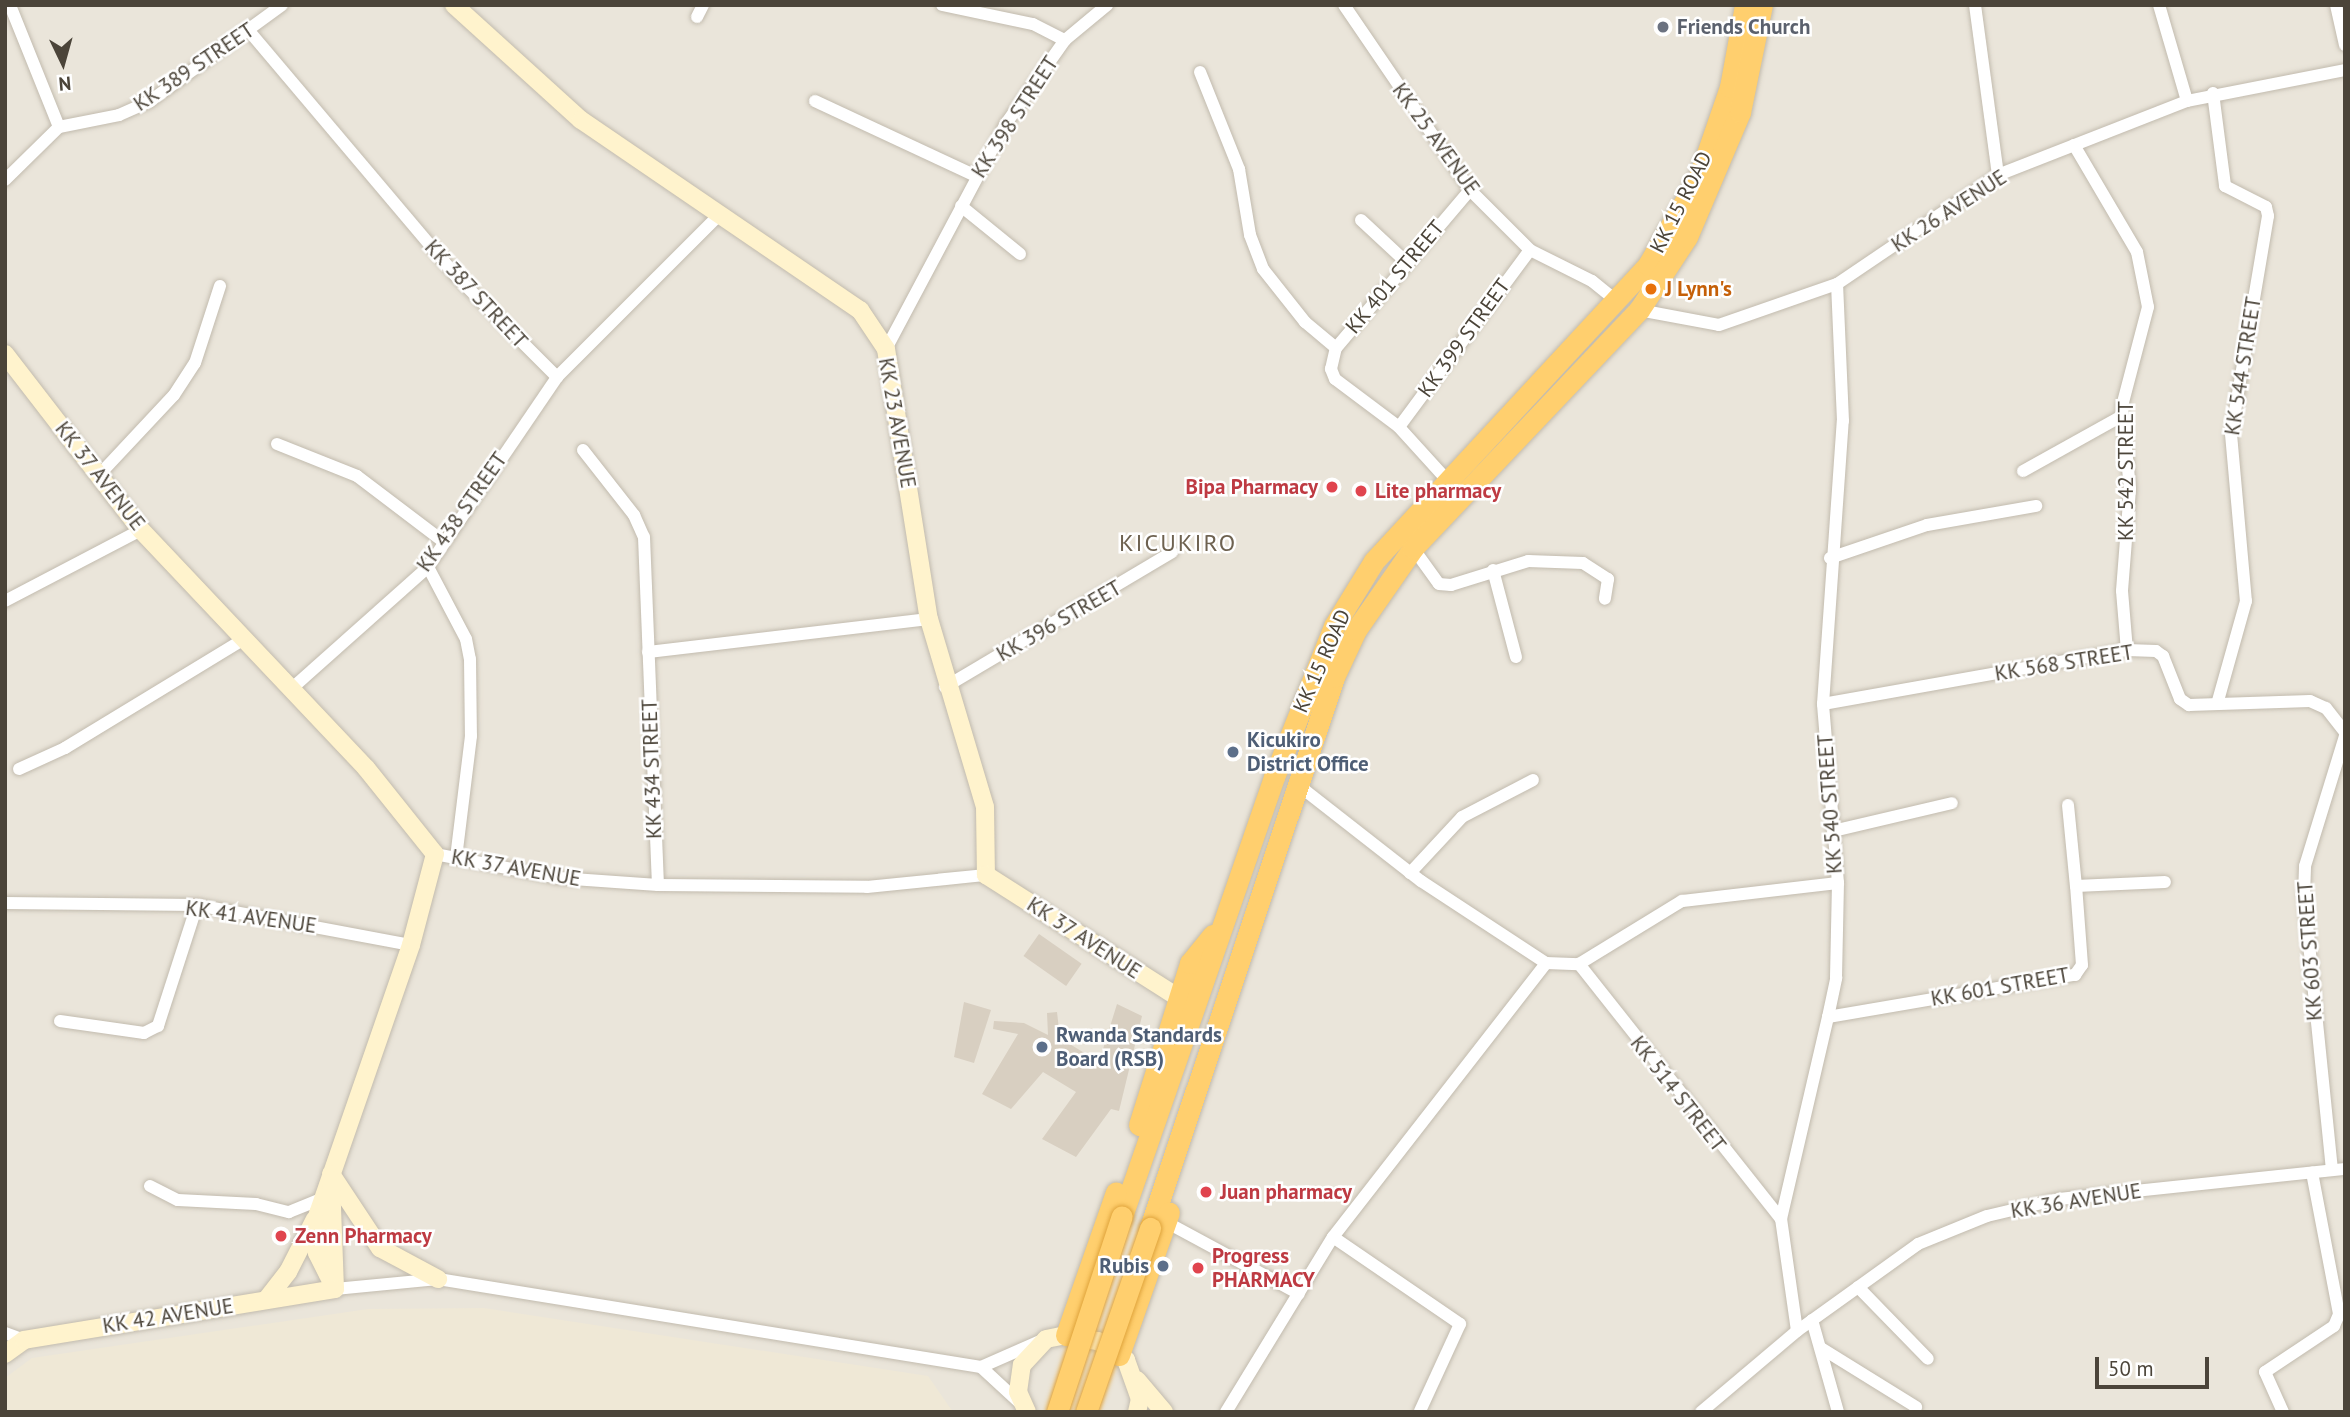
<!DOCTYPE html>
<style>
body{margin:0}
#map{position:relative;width:2350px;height:1417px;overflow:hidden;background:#f6f3ec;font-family:"PT Sans",sans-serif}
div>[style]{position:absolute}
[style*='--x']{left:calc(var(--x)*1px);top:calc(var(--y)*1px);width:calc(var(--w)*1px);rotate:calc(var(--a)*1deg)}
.residential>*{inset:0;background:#eae5da;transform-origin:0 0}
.education>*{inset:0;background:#efe8d6}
.building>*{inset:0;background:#d8cfc1;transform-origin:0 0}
.roads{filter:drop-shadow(0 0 2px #c2bbae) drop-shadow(0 0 2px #c2bbae)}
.street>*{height:12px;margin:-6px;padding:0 6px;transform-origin:6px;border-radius:6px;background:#fff}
.secondary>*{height:18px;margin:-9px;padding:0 9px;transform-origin:9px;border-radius:9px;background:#fff3cd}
.highway>*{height:21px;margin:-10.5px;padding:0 10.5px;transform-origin:10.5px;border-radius:10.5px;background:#ffcf6e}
.bridges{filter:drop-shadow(0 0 2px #e0a43c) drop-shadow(0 0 2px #e0a43c)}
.highway-bridge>*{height:21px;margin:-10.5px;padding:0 10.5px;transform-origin:10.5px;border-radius:10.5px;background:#ffcf6e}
.dots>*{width:19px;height:19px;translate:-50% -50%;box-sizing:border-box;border:4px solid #fff;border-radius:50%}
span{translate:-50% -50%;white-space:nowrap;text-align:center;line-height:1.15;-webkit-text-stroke:5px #fff;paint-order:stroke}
.worship-label{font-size:21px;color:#5b616d;font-weight:700}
.left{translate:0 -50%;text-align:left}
.street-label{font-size:21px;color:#4b4439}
.food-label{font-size:21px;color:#c56008;font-weight:700}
.health-label{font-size:21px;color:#be3a42;font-weight:700}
.right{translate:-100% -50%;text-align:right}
.service-label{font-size:21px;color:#4e5e75;font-weight:700}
.quarter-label{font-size:24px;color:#6e6250;letter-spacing:2px}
.frame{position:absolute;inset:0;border:7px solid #4b4439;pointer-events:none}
.north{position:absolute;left:28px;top:28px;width:70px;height:70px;-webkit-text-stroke:5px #fff;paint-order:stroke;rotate:175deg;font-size:19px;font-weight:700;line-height:28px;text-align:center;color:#4b4439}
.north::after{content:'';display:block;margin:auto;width:24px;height:32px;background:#4b4439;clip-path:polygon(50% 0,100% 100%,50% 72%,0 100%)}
.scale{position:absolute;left:2095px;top:1357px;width:114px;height:32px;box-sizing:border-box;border:4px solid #4b4439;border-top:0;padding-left:9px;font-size:21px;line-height:24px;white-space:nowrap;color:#4b4439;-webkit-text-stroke:5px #fff;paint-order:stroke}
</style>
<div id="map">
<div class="residential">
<i style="left:5px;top:5px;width:2340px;height:1407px"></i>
</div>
<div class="education">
<i style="clip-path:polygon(484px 1308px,928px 1376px,953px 1412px,5px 1412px,5px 1378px,32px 1358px,368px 1309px)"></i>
</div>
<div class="building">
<i style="left:1039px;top:934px;width:52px;height:27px;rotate:35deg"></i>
<i style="clip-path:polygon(964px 1002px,991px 1010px,974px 1063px,954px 1057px)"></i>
<i style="clip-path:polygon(1117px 1004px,1142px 1016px,1119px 1111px,1111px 1109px,1076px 1157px,1042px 1139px,1076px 1092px,1043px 1072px,1011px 1109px,982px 1094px,1018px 1034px,993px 1029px,994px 1021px,1024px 1023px,1048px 1035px,1047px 1013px,1057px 1012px,1060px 1038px,1099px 1062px)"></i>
</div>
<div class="roads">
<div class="street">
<i style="--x:942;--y:5;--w:93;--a:11.8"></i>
<i style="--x:1033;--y:24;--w:36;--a:27"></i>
<i style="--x:1344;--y:5;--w:224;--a:55.7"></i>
<i style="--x:1470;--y:190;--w:85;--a:45"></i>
<i style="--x:1530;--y:250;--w:69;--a:26.6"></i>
<i style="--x:1592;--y:281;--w:32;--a:39"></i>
<i style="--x:1975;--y:5;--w:172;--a:82.3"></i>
<i style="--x:2159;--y:5;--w:100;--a:73.7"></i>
<i style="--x:2336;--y:5;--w:41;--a:77.3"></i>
<i style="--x:697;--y:17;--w:13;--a:-63"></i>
<i style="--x:249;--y:31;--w:318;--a:49.8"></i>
<i style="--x:454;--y:274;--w:146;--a:45"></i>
<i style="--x:557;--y:377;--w:231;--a:-45"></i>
<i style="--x:1200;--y:72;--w:105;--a:68.1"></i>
<i style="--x:1239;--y:169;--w:67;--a:80.5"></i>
<i style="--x:1250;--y:235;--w:36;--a:69"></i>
<i style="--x:1263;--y:269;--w:68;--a:51.6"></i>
<i style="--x:1305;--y:322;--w:40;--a:40"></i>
<i style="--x:2213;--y:93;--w:94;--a:82.6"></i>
<i style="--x:2225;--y:186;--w:46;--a:27.1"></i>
<i style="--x:2266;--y:207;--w:9;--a:77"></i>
<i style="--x:2268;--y:216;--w:221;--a:99.6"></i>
<i style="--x:2231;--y:434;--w:168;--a:84.9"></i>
<i style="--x:2246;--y:601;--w:107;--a:105.7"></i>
<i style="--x:815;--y:101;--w:178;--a:25"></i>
<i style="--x:59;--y:127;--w:61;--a:-11.3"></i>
<i style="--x:119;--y:115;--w:34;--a:-24"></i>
<i style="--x:150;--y:101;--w:163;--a:-36"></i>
<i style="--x:2074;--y:145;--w:124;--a:59.5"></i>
<i style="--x:2137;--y:252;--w:56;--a:78.7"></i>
<i style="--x:2148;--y:307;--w:102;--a:104.7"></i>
<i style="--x:2122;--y:406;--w:83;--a:84.5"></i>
<i style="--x:2130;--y:489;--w:102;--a:94.5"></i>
<i style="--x:2122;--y:591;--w:59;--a:85.2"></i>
<i style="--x:5;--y:180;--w:76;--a:-44.5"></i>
<i style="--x:59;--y:127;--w:131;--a:-111.9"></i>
<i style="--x:961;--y:206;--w:76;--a:39.1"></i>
<i style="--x:1361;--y:220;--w:60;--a:43"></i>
<i style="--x:1639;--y:310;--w:81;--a:10.6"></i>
<i style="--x:1719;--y:325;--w:125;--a:-19.2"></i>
<i style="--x:1837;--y:284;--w:194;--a:-34.1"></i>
<i style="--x:1998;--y:175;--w:203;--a:-21.4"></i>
<i style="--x:2187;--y:101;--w:161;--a:-11.1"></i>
<i style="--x:886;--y:349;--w:254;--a:-62"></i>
<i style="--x:1005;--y:125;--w:104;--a:-54.8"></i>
<i style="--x:1065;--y:40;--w:55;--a:-39.8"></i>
<i style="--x:1399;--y:427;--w:220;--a:-53.5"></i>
<i style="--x:277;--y:444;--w:86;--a:21.8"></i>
<i style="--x:357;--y:476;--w:109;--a:37.2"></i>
<i style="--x:583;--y:450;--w:83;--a:51.9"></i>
<i style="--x:634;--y:515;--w:24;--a:66"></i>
<i style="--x:644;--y:537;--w:348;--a:87.7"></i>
<i style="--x:2023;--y:471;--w:113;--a:-29.1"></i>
<i style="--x:100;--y:474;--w:108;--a:-46.9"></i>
<i style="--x:174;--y:395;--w:38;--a:-57"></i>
<i style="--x:195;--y:363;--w:81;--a:-72"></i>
<i style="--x:1447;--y:480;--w:72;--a:-132.2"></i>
<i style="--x:1399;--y:427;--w:80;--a:-143.1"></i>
<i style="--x:1335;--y:379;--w:11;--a:-112"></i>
<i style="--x:1331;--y:369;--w:22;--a:-77"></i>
<i style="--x:1336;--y:348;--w:207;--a:-49.7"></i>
<i style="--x:1413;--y:548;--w:44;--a:54.2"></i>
<i style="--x:1439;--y:584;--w:12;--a:5"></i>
<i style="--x:1451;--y:585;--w:81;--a:-17.3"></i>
<i style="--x:1528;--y:561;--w:55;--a:2.1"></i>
<i style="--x:1583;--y:563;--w:30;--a:33"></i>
<i style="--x:1608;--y:579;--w:20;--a:99"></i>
<i style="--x:1830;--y:558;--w:102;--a:-18.8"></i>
<i style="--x:1927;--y:525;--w:111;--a:-9.9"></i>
<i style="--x:428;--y:567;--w:81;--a:62.2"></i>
<i style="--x:466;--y:639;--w:20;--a:79"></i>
<i style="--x:470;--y:659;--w:77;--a:89.3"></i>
<i style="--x:471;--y:736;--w:123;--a:97"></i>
<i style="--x:1493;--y:570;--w:90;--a:75.2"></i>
<i style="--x:5;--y:601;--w:153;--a:-27.6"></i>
<i style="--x:648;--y:652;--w:283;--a:-6.7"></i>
<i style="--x:945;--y:687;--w:264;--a:-30.7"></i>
<i style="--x:290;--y:690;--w:185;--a:-41.7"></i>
<i style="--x:428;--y:567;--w:230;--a:-55.8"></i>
<i style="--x:1823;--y:704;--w:309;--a:-10.1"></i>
<i style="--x:2127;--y:650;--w:29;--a:2"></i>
<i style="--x:2156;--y:651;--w:9;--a:36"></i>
<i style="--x:2163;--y:656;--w:46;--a:68.4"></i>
<i style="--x:2180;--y:699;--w:11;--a:34"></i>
<i style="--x:2189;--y:705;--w:121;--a:-1.9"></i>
<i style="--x:2310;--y:701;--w:17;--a:24"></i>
<i style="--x:2326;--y:708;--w:31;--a:52"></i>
<i style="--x:19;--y:769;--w:51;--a:-24.5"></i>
<i style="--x:65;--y:748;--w:206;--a:-31.3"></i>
<i style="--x:1298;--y:785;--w:156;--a:38"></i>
<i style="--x:1421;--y:881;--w:149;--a:33.3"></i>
<i style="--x:2068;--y:805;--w:81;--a:84.4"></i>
<i style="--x:1833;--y:831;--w:122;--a:-13.2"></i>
<i style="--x:435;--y:854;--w:126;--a:11"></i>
<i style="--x:559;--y:878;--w:99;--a:4"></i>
<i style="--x:658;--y:885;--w:209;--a:0.5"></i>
<i style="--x:867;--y:887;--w:120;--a:-5.8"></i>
<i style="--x:1410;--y:873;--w:76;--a:-47.1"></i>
<i style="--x:1462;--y:817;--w:80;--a:-27.5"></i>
<i style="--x:5;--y:903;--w:192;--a:0.6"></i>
<i style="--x:197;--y:905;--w:218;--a:10.6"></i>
<i style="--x:1579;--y:964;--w:325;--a:51.6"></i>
<i style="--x:1828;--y:1017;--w:40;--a:-78"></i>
<i style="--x:1836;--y:978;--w:95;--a:-88.8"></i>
<i style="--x:60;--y:1021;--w:85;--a:8.1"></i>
<i style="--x:144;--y:1033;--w:16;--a:-27"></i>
<i style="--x:158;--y:1026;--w:127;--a:-72.1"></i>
<i style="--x:2332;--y:1170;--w:275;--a:-95.8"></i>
<i style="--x:2304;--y:896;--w:30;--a:-88"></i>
<i style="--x:2305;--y:866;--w:136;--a:-72.9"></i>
<i style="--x:150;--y:1186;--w:31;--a:27"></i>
<i style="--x:178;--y:1200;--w:78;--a:2.9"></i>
<i style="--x:256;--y:1204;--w:34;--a:14"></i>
<i style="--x:289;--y:1212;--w:35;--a:-22"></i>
<i style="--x:1166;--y:1222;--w:151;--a:28.4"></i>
<i style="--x:1333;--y:1237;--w:154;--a:34.4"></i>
<i style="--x:1460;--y:1324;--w:96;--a:114.7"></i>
<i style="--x:1858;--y:1287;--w:100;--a:45.8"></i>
<i style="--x:335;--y:1289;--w:103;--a:-5.5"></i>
<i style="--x:438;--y:1279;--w:550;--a:9.21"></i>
<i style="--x:981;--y:1367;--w:64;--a:-23.8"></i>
<i style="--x:1812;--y:1320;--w:96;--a:74.2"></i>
<i style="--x:1797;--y:1331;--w:113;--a:-98.1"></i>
<i style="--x:1781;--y:1219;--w:207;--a:-76.9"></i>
<i style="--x:1828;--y:1017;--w:251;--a:-9.7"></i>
<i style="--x:2075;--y:975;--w:12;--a:-55"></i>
<i style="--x:2082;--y:965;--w:79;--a:-94.3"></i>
<i style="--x:2076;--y:886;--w:89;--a:-2.6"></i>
<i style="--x:5;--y:1333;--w:20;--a:20"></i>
<i style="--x:1821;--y:1348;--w:112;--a:31.8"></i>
<i style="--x:981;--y:1367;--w:54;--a:42.8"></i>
<i style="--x:1226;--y:1412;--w:205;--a:-58.6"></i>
<i style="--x:1333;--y:1237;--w:347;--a:-52.1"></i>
<i style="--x:1546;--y:963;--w:33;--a:2"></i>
<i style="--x:1579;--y:964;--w:121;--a:-31.5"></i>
<i style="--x:1682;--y:901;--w:157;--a:-6.6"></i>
<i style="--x:1838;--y:883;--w:180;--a:-94.8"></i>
<i style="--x:1823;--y:704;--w:284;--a:-86"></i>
<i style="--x:1843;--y:421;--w:137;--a:-92.5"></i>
<i style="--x:1701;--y:1412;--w:126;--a:-40.2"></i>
<i style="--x:1797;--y:1331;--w:149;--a:-35.7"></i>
<i style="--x:1918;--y:1244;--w:74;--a:-22.1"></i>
<i style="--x:1987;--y:1216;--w:74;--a:-13.3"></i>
<i style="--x:2059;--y:1199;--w:288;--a:-6"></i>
<i style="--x:2283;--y:1412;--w:44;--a:-114.2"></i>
<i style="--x:2265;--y:1372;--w:83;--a:-33.7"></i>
<i style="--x:2334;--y:1326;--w:13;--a:-67"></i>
<i style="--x:2339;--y:1314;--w:144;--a:-100.8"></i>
</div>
<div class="secondary">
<i style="--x:454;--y:5;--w:171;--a:42.2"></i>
<i style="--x:581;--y:120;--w:338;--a:34.3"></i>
<i style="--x:860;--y:310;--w:47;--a:56.3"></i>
<i style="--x:886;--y:349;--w:273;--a:81"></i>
<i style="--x:929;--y:619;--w:196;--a:73.4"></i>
<i style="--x:985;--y:807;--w:68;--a:89.2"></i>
<i style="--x:986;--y:875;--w:229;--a:32.5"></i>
<i style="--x:5;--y:354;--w:222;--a:52.3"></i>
<i style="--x:141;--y:530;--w:328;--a:46.6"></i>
<i style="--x:366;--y:768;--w:110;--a:51.3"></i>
<i style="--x:435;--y:854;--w:94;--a:104.8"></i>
<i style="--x:411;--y:945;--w:284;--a:109.1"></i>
<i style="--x:318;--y:1213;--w:40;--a:91.4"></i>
<i style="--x:317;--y:1253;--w:40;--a:63.4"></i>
<i style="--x:331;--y:1174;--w:89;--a:56.5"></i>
<i style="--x:380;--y:1248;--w:66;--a:28.1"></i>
<i style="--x:331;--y:1180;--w:109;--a:87.9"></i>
<i style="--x:266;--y:1300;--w:36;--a:-52"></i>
<i style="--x:288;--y:1272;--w:59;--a:-63"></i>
<i style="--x:5;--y:1354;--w:24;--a:-36"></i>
<i style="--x:24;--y:1340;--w:315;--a:-9.3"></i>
<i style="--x:1137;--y:1380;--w:42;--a:49.8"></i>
<i style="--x:1027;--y:1412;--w:22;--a:-114"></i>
<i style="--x:1018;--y:1392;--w:27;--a:-82"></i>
<i style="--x:1022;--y:1365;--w:35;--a:-47"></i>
<i style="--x:1046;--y:1339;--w:20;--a:-11"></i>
<i style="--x:1066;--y:1335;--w:33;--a:11"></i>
<i style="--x:1098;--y:1341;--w:34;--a:34"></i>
<i style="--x:1126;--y:1360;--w:41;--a:70.3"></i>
<i style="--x:1140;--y:1399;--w:13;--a:103"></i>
</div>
<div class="highway">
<i style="--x:1139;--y:1125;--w:170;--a:-72.5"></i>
<i style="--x:1190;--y:963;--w:36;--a:-51"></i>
<i style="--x:1122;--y:1216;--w:465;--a:-70.9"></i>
<i style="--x:1274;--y:777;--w:162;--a:-68.3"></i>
<i style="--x:1334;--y:626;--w:76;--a:-58.4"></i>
<i style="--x:1374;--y:561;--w:403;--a:-47.2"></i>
<i style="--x:1648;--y:265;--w:102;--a:-59.9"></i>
<i style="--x:1699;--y:177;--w:95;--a:-71"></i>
<i style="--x:1730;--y:87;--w:83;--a:-79.6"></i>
<i style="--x:1150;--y:1228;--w:581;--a:-71.53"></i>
<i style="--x:1334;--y:677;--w:52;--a:-64.9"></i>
<i style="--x:1356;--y:630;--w:100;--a:-55.2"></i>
<i style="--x:1413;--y:548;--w:328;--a:-46.5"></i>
<i style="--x:1639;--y:310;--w:87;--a:-56.7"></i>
<i style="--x:1687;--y:237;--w:136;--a:-67"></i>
<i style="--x:1740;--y:112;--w:109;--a:-78.4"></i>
<i style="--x:1066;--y:1335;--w:151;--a:-70.7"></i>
<i style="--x:1119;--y:1355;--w:151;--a:-70.7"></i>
</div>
</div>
<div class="bridges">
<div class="highway-bridge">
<i style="--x:1057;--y:1412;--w:206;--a:-71.7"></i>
<i style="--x:1086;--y:1412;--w:195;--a:-70.8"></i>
</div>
</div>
<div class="dots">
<i style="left:1663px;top:27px;background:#6b7280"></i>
<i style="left:1651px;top:289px;background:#e8710a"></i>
<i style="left:1332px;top:487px;background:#e0444e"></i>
<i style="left:1361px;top:491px;background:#e0444e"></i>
<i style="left:1233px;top:752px;background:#5c6f8a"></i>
<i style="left:1042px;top:1047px;background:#5c6f8a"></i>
<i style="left:1206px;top:1192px;background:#e0444e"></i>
<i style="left:281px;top:1236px;background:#e0444e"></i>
<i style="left:1163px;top:1266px;background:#5c6f8a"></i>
<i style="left:1198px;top:1268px;background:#e0444e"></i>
</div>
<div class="worship-label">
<span class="left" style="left:1677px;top:27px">Friends Church</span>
</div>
<div class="street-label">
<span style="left:194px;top:67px;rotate:-34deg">KK 389 STREET</span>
<span style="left:1015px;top:117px;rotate:-57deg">KK 398 STREET</span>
<span style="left:1436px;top:139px;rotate:54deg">KK 25 AVENUE</span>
<span style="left:1681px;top:202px;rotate:-63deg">KK 15 ROAD</span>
<span style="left:1949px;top:211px;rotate:-33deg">KK 26 AVENUE</span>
<span style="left:1395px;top:277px;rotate:-50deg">KK 401 STREET</span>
<span style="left:476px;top:294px;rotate:47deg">KK 387 STREET</span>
<span style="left:1464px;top:338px;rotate:-54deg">KK 399 STREET</span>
<span style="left:2243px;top:366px;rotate:-81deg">KK 544 STREET</span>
<span style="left:897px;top:423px;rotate:80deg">KK 23 AVENUE</span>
<span style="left:2126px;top:471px;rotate:-90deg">KK 542 STREET</span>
<span style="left:100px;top:476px;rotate:52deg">KK 37 AVENUE</span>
<span style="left:462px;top:512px;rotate:-55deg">KK 438 STREET</span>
<span style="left:1059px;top:621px;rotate:-30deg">KK 396 STREET</span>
<span style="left:1322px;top:661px;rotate:-66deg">KK 15 ROAD</span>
<span style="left:2064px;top:663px;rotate:-9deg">KK 568 STREET</span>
<span style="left:652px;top:769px;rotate:-92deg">KK 434 STREET</span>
<span style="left:1830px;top:804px;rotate:-94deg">KK 540 STREET</span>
<span style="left:516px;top:868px;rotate:10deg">KK 37 AVENUE</span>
<span style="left:251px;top:917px;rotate:8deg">KK 41 AVENUE</span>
<span style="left:1084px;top:938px;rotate:33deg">KK 37 AVENUE</span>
<span style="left:2310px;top:951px;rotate:-94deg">KK 603 STREET</span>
<span style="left:2000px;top:987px;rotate:-10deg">KK 601 STREET</span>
<span style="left:1678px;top:1094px;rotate:52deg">KK 514 STREET</span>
<span style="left:2076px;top:1201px;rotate:-9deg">KK 36 AVENUE</span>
<span style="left:168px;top:1316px;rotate:-9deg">KK 42 AVENUE</span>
</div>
<div class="food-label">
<span class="left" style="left:1665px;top:289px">J Lynn's</span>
</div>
<div class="health-label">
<span class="right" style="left:1318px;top:487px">Bipa Pharmacy</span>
<span class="left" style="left:1375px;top:491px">Lite pharmacy</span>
<span class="left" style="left:1220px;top:1192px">Juan pharmacy</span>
<span class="left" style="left:295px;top:1236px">Zenn Pharmacy</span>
<span class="left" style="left:1212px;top:1268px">Progress<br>PHARMACY</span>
</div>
<div class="service-label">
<span class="left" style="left:1247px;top:752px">Kicukiro<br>District Office</span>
<span class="left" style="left:1056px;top:1047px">Rwanda Standards<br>Board (RSB)</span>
<span class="right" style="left:1149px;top:1266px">Rubis</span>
</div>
<div class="quarter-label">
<span style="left:1178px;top:543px">KICUKIRO</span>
</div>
<div class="frame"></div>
<div class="north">N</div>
<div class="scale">50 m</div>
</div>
